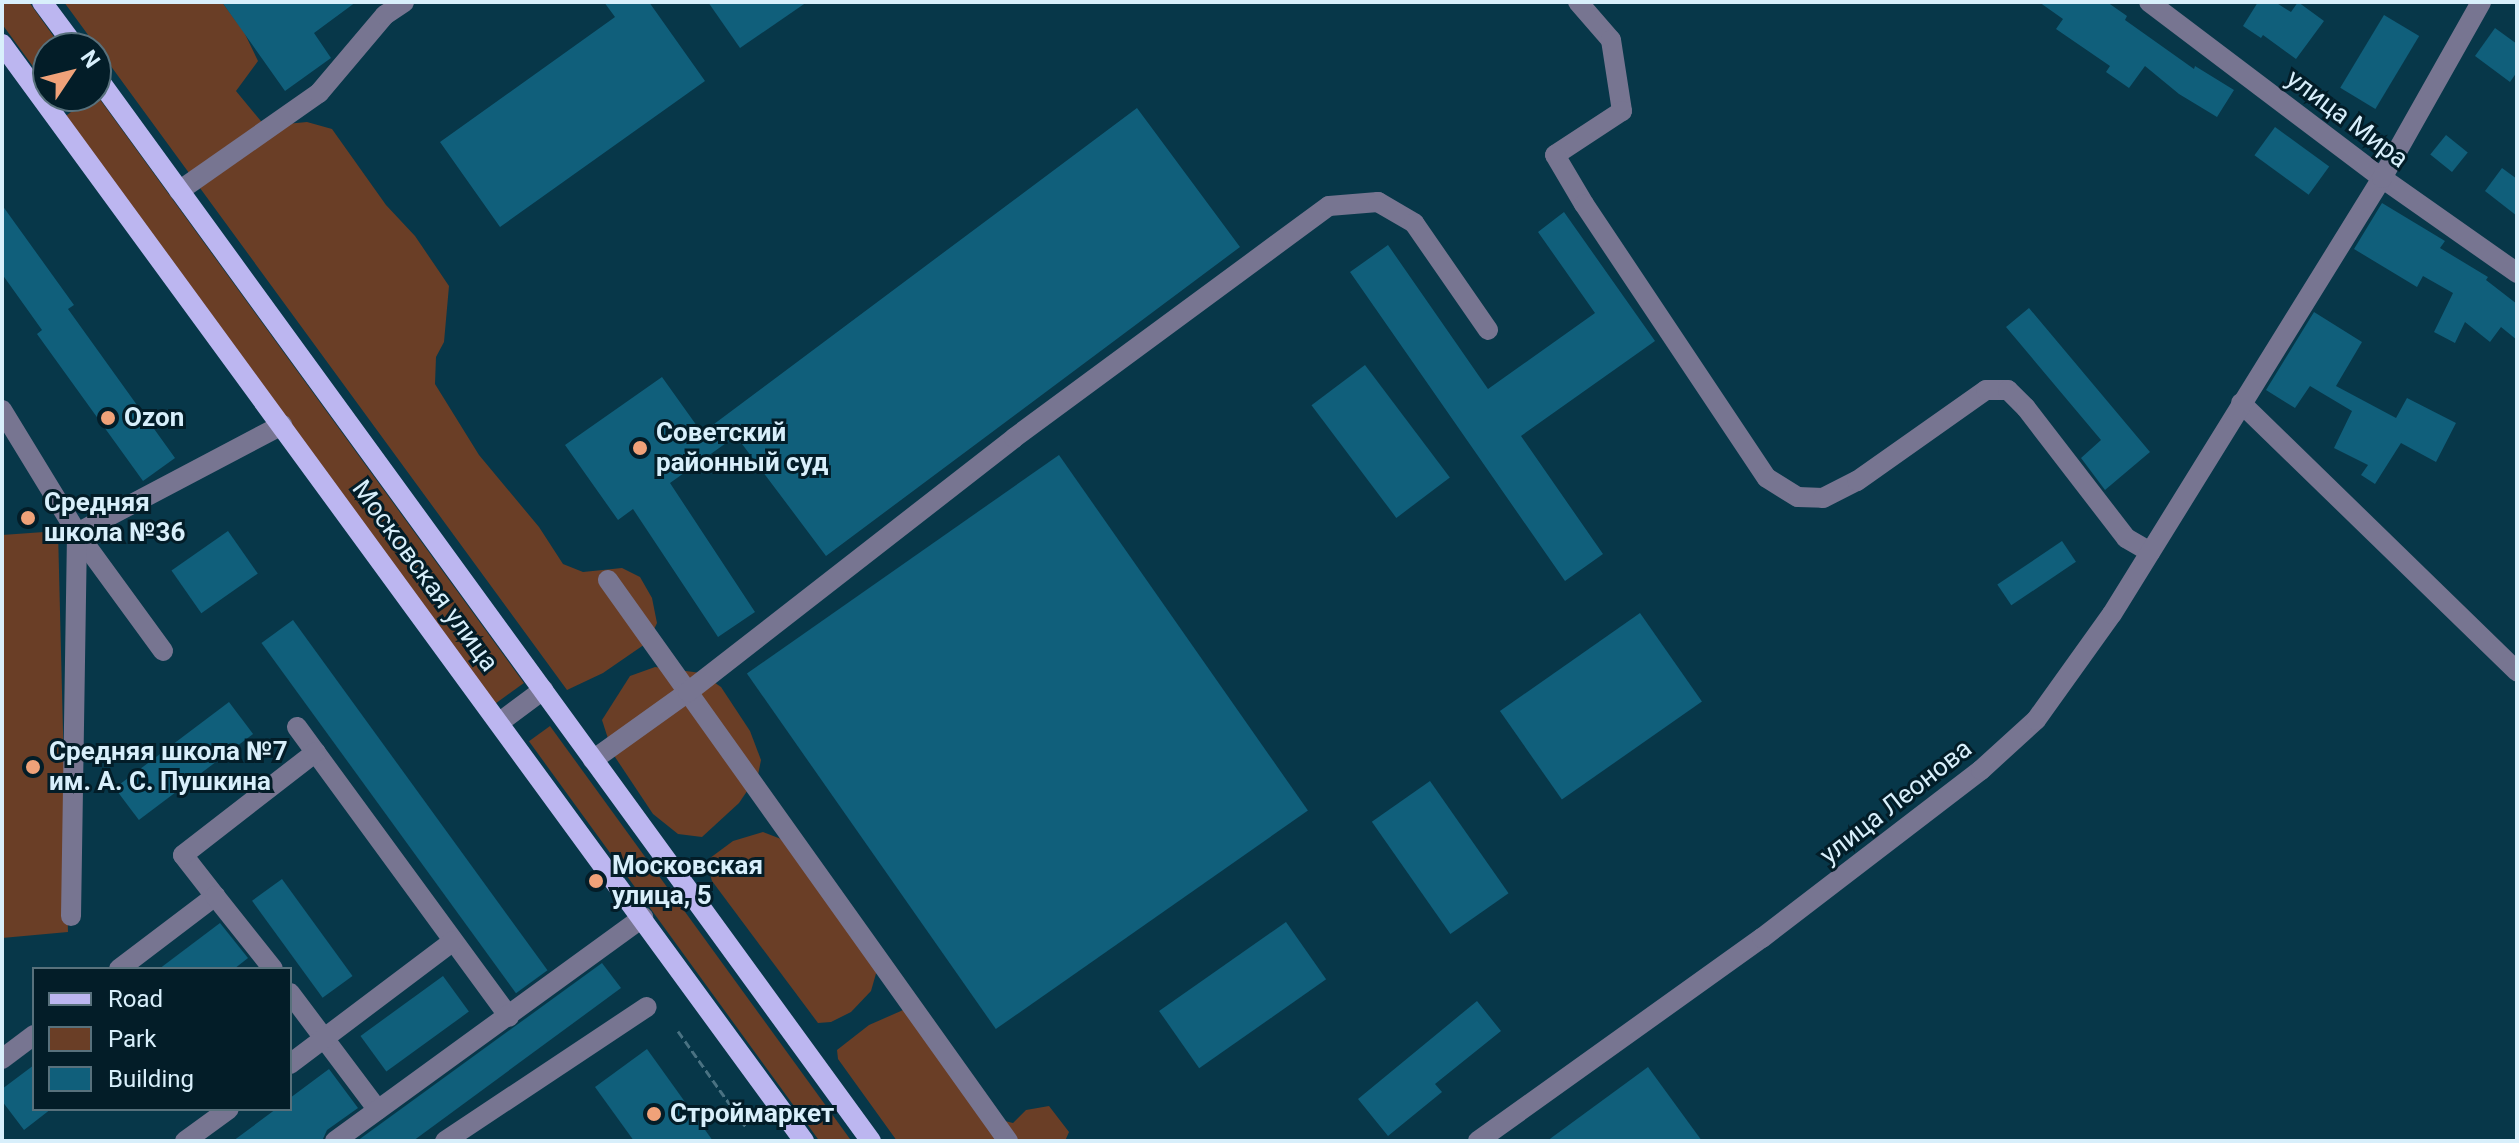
<!DOCTYPE html>
<meta charset="utf-8">
<style>
body{margin:0}
#map{position:relative;width:2519px;height:1143px;overflow:hidden;background:#073749;font-family:Roboto,sans-serif}
div>[style]{position:absolute}
[style*='--x']{left:calc(var(--x)*1px);top:calc(var(--y)*1px);width:calc(var(--w)*1px);rotate:calc(var(--a)*1deg)}
.green>*{inset:0;background:#6a3e26;transform-origin:0 0}
.building>*{inset:0;background:#105f7b;transform-origin:0 0}
.path>*{height:3px;margin-top:-1.5px;transform-origin:0;background:repeating-linear-gradient(90deg,#4a7282 0 8px,transparent 0 12px)}
.minor>*{height:20px;margin:-10px;padding:0 10px;transform-origin:10px;border-radius:10px;background:#777591}
.major>*{height:20px;margin:-10px;padding:0 10px;transform-origin:10px;border-radius:10px;background:#bcb6f0}
.dots>*{width:22px;height:22px;translate:-50% -50%;box-sizing:border-box;border:4px solid #031d28;border-radius:50%}
span{translate:-50% -50%;white-space:nowrap;text-align:center;line-height:1.15;-webkit-text-stroke:6px #031d28;paint-order:stroke}
.street-label{font-size:26px;color:#d8effb}
.poi-label{font-size:26px;color:#d8effb;font-weight:700}
.left{translate:0 -50%;text-align:left}
.frame{position:absolute;inset:0;border:4px solid #d8effb;pointer-events:none}
.legend{position:absolute;left:32px;top:967px;width:260px;height:144px;box-sizing:border-box;background:#031d28;border:2px solid #58717c;margin:0;padding:10px 14px;list-style:none;font-size:24px;color:#d8effb}
.legend li{display:flex;align-items:center;gap:16px;height:40px}
.legend b{width:40px;border:2px solid #58717c}
.north{position:absolute;left:32px;top:32px;width:80px;height:80px;box-sizing:border-box;background:#031d28;border:2px solid #58717c;border-radius:50%;rotate:55deg;font-size:22px;font-weight:700;line-height:32px;text-align:center;color:#d8effb}
.north::after{content:'';display:block;margin:auto;width:28px;height:36px;background:#f0a279;clip-path:polygon(50% 0,100% 100%,50% 72%,0 100%)}
</style>
<div id="map">
<div class="green">
<i style="clip-path:polygon(2px 2px,29px 2px,62px 48px,48px 48px,48px 87px,2px 24px)"></i>
<i style="clip-path:polygon(64px 2px,222px 2px,244px 32px,258px 61px,236px 91px,265px 126px,307px 122px,332px 129px,386px 205px,415px 236px,449px 286px,444px 342px,436px 357px,435px 384px,479px 455px,539px 527px,563px 564px,583px 572px,622px 568px,640px 577px,652px 598px,657px 623px,648px 642px,603px 673px,567px 690px)"></i>
<i style="left:96px;top:94px;width:728px;height:41px;rotate:54deg"></i>
<i style="clip-path:polygon(58px 531px,68px 932px,2px 938px,2px 535px)"></i>
<i style="clip-path:polygon(655px 667px,701px 673px,721px 687px,750px 731px,761px 760px,758px 775px,739px 803px,702px 837px,678px 834px,653px 814px,613px 754px,602px 720px,630px 676px)"></i>
<i style="left:550px;top:726px;width:515px;height:26px;rotate:54deg"></i>
<i style="clip-path:polygon(763px 832px,781px 839px,879px 963px,871px 991px,851px 1012px,831px 1022px,818px 1023px,712px 881px,706px 861px,733px 841px)"></i>
<i style="clip-path:polygon(910px 1007px,1005px 1121px,1013px 1123px,1026px 1110px,1049px 1106px,1069px 1132px,1065px 1141px,897px 1141px,838px 1059px,837px 1050px,869px 1025px)"></i>
</div>
<div class="building">
<i style="clip-path:polygon(222px 2px,356px 2px,314px 33px,331px 58px,285px 91px)"></i>
<i style="clip-path:polygon(604px 2px,649px 2px,705px 81px,500px 227px,440px 142px,615px 17px)"></i>
<i style="clip-path:polygon(708px 2px,807px 2px,740px 48px)"></i>
<i style="clip-path:polygon(2039px 2px,2107px 2px,2127px 16px,2125px 20px,2194px 69px,2195px 66px,2234px 90px,2217px 117px,2179px 94px,2145px 66px,2129px 88px,2106px 72px,2110px 66px,2056px 29px,2063px 19px)"></i>
<i style="clip-path:polygon(2258px 2px,2275px 2px,2291px 12px,2298px 2px,2324px 21px,2296px 59px,2263px 35px,2261px 38px,2243px 26px)"></i>
<i style="left:2384px;top:15px;width:41px;height:85px;rotate:31deg"></i>
<i style="clip-path:polygon(2495px 28px,2517px 44px,2517px 72px,2510px 82px,2475px 56px)"></i>
<i style="clip-path:polygon(1137px 108px,1240px 247px,826px 556px,736px 436px,670px 483px,755px 612px,718px 637px,633px 509px,618px 520px,565px 445px,662px 377px,702px 433px)"></i>
<i style="left:2275px;top:127px;width:67px;height:35px;rotate:36deg"></i>
<i style="left:2446px;top:135px;width:28px;height:25px;rotate:39deg"></i>
<i style="clip-path:polygon(2502px 168px,2517px 179px,2517px 216px,2485px 191px)"></i>
<i style="clip-path:polygon(2382px 203px,2445px 241px,2440px 248px,2488px 277px,2486px 280px,2517px 304px,2517px 340px,2501px 327px,2490px 342px,2465px 322px,2455px 343px,2434px 332px,2453px 293px,2423px 276px,2417px 287px,2354px 249px)"></i>
<i style="clip-path:polygon(2px 205px,74px 305px,68px 309px,175px 458px,143px 481px,37px 334px,42px 330px,2px 274px)"></i>
<i style="clip-path:polygon(1564px 212px,1655px 341px,1521px 436px,1603px 554px,1565px 581px,1350px 272px,1388px 245px,1488px 389px,1595px 313px,1538px 232px)"></i>
<i style="clip-path:polygon(2029px 308px,2150px 452px,2105px 490px,2081px 458px,2101px 440px,2006px 327px)"></i>
<i style="clip-path:polygon(2314px 312px,2362px 342px,2336px 386px,2396px 418px,2407px 398px,2456px 423px,2436px 462px,2401px 443px,2375px 484px,2361px 475px,2368px 465px,2334px 448px,2352px 411px,2310px 386px,2295px 408px,2266px 390px)"></i>
<i style="left:1365px;top:365px;width:141px;height:67px;rotate:53deg"></i>
<i style="left:1059px;top:455px;width:434px;height:381px;rotate:55deg"></i>
<i style="left:228px;top:531px;width:52px;height:69px;rotate:55deg"></i>
<i style="left:2062px;top:541px;width:25px;height:78px;rotate:56deg"></i>
<i style="left:1640px;top:613px;width:108px;height:171px;rotate:55deg"></i>
<i style="left:293px;top:620px;width:433px;height:39px;rotate:54deg"></i>
<i style="left:229px;top:702px;width:40px;height:143px;rotate:53deg"></i>
<i style="left:1430px;top:781px;width:137px;height:71px;rotate:55deg"></i>
<i style="left:282px;top:879px;width:120px;height:37px;rotate:54deg"></i>
<i style="left:1286px;top:922px;width:70px;height:155px;rotate:55deg"></i>
<i style="clip-path:polygon(220px 923px,248px 958px,234px 969px,159px 969px)"></i>
<i style="clip-path:polygon(602px 963px,621px 988px,413px 1141px,357px 1141px)"></i>
<i style="left:443px;top:976px;width:44px;height:102px;rotate:54deg"></i>
<i style="clip-path:polygon(1477px 1001px,1501px 1031px,1435px 1084px,1442px 1092px,1388px 1136px,1358px 1099px)"></i>
<i style="clip-path:polygon(647px 1049px,713px 1141px,634px 1141px,595px 1087px)"></i>
<i style="clip-path:polygon(34px 1065px,34px 1109px,51px 1109px,24px 1130px,2px 1101px,2px 1089px)"></i>
<i style="clip-path:polygon(1648px 1067px,1702px 1141px,1547px 1141px)"></i>
<i style="clip-path:polygon(329px 1069px,358px 1108px,327px 1130px,322px 1141px,233px 1141px,276px 1109px,290px 1109px,290px 1098px)"></i>
</div>
<div class="path">
<i style="--x:678;--y:1031;--w:118;--a:54.7"></i>
</div>
<div class="minor">
<i style="--x:1578;--y:2;--w:50;--a:49"></i>
<i style="--x:1611;--y:40;--w:72;--a:81.2"></i>
<i style="--x:1622;--y:111;--w:80;--a:146.7"></i>
<i style="--x:1555;--y:155;--w:57;--a:59.4"></i>
<i style="--x:1584;--y:204;--w:329;--a:56.3"></i>
<i style="--x:1767;--y:478;--w:36;--a:32"></i>
<i style="--x:1798;--y:497;--w:25;--a:2"></i>
<i style="--x:1823;--y:498;--w:38;--a:-27"></i>
<i style="--x:1857;--y:481;--w:158;--a:-35.2"></i>
<i style="--x:1986;--y:390;--w:22;--a:0"></i>
<i style="--x:2008;--y:390;--w:25;--a:45"></i>
<i style="--x:2026;--y:408;--w:164;--a:52.4"></i>
<i style="--x:2126;--y:538;--w:28;--a:30"></i>
<i style="--x:2149;--y:2;--w:292;--a:37.1"></i>
<i style="--x:2382;--y:178;--w:165;--a:35.1"></i>
<i style="--x:179;--y:191;--w:171;--a:-35"></i>
<i style="--x:319;--y:93;--w:102;--a:-49.8"></i>
<i style="--x:385;--y:15;--w:23;--a:-34"></i>
<i style="--x:2241;--y:403;--w:385;--a:44.2"></i>
<i style="--x:2;--y:410;--w:144;--a:58.6"></i>
<i style="--x:77;--y:533;--w:232;--a:-27.8"></i>
<i style="--x:77;--y:533;--w:146;--a:53.9"></i>
<i style="--x:608;--y:580;--w:689;--a:54.51"></i>
<i style="--x:500;--y:722;--w:54;--a:-36.7"></i>
<i style="--x:297;--y:727;--w:359;--a:53.8"></i>
<i style="--x:593;--y:760;--w:117;--a:-35.6"></i>
<i style="--x:688;--y:692;--w:413;--a:-37.9"></i>
<i style="--x:1014;--y:438;--w:391;--a:-36.4"></i>
<i style="--x:1329;--y:206;--w:49;--a:-4.7"></i>
<i style="--x:1378;--y:202;--w:42;--a:30.3"></i>
<i style="--x:1414;--y:223;--w:130;--a:55.3"></i>
<i style="--x:215;--y:896;--w:52;--a:-128"></i>
<i style="--x:183;--y:855;--w:168;--a:-37.8"></i>
<i style="--x:71;--y:916;--w:383;--a:-89.1"></i>
<i style="--x:119;--y:969;--w:121;--a:-37.2"></i>
<i style="--x:215;--y:896;--w:93;--a:51.5"></i>
<i style="--x:290;--y:993;--w:146;--a:53.1"></i>
<i style="--x:2;--y:1059;--w:40;--a:-37"></i>
<i style="--x:290;--y:1064;--w:204;--a:-37"></i>
<i style="--x:185;--y:1141;--w:54;--a:-36"></i>
<i style="--x:335;--y:1141;--w:381;--a:-36"></i>
<i style="--x:445;--y:1141;--w:242;--a:-33.6"></i>
<i style="--x:1478;--y:1141;--w:349;--a:-35.6"></i>
<i style="--x:1762;--y:938;--w:276;--a:-37.5"></i>
<i style="--x:1981;--y:770;--w:74;--a:-42.3"></i>
<i style="--x:2036;--y:720;--w:130;--a:-54.4"></i>
<i style="--x:2112;--y:614;--w:513;--a:-58.23"></i>
<i style="--x:2382;--y:178;--w:202;--a:-60.6"></i>
</div>
<div class="major">
<i style="--x:42;--y:2;--w:57;--a:53.5"></i>
<i style="--x:2;--y:44;--w:1359;--a:53.83"></i>
<i style="--x:96;--y:76;--w:1317;--a:53.96"></i>
</div>
<div class="dots">
<i style="left:108px;top:418px;background:#f0a279"></i>
<i style="left:640px;top:448px;background:#f0a279"></i>
<i style="left:28px;top:518px;background:#f0a279"></i>
<i style="left:33px;top:767px;background:#f0a279"></i>
<i style="left:596px;top:881px;background:#f0a279"></i>
<i style="left:654px;top:1114px;background:#f0a279"></i>
</div>
<div class="street-label">
<span style="left:2347px;top:119px;rotate:37deg">улица Мира</span>
<span style="left:425px;top:576px;rotate:54deg">Московская улица</span>
<span style="left:1896px;top:802px;rotate:-38deg">улица Леонова</span>
</div>
<div class="poi-label">
<span class="left" style="left:124px;top:418px">Ozon</span>
<span class="left" style="left:656px;top:448px">Советский<br>районный суд</span>
<span class="left" style="left:44px;top:518px">Средняя<br>школа №36</span>
<span class="left" style="left:49px;top:767px">Средняя школа №7<br>им. А. С. Пушкина</span>
<span class="left" style="left:612px;top:881px">Московская<br>улица, 5</span>
<span class="left" style="left:670px;top:1114px">Строймаркет</span>
</div>
<div class="frame"></div>
<ul class="legend">
<li><b style="height:10px;background:#bcb6f0"></b>Road</li>
<li><b style="height:22px;background:#6a3e26"></b>Park</li>
<li><b style="height:22px;background:#105f7b"></b>Building</li>
</ul>
<div class="north">N</div>
</div>
